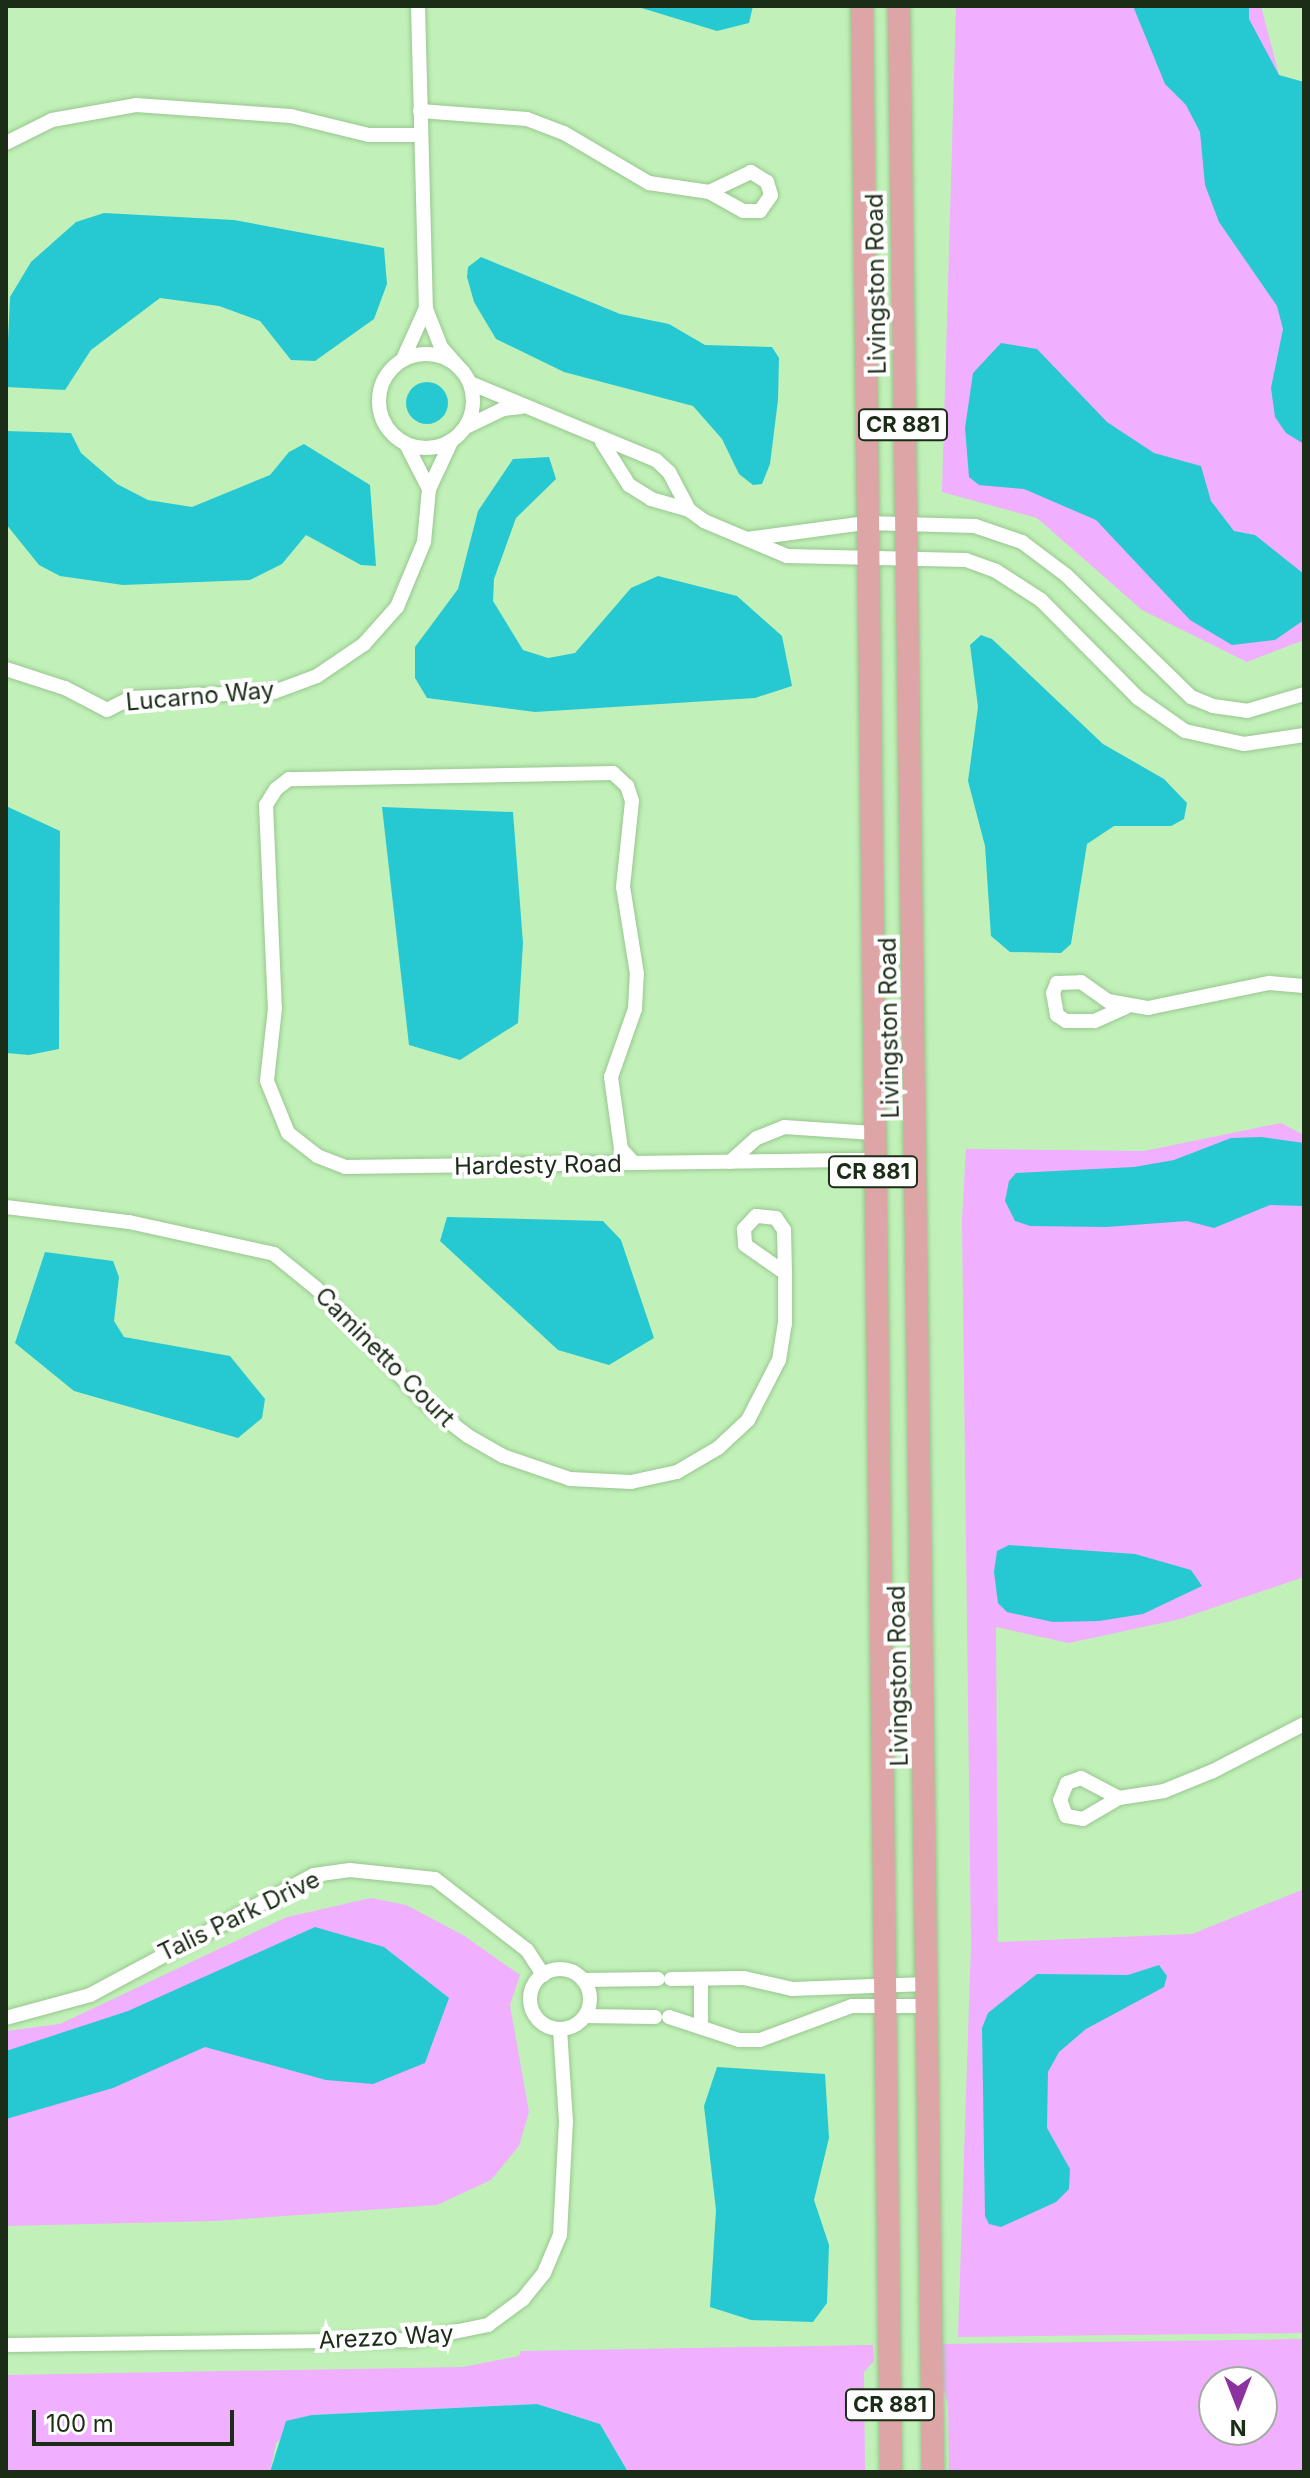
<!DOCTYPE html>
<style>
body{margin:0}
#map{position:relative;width:1310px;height:2478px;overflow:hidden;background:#c1f1b8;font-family:Inter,sans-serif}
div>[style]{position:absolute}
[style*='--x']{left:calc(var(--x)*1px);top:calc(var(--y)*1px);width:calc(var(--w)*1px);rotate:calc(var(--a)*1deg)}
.green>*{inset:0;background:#f1afff}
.water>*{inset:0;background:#26c9d2}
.round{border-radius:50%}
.roads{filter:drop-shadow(0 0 2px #98c68f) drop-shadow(0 0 2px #98c68f)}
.street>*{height:14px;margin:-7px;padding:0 7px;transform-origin:7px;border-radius:7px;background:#fff}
.street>.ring{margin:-7px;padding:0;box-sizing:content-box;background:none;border:14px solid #fff;border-radius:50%}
.primary>*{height:22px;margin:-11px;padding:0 11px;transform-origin:11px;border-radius:11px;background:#dea5a6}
span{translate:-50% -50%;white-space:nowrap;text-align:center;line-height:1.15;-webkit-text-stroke:8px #fff;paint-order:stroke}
.shield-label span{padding:2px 6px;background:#fff;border:2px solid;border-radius:6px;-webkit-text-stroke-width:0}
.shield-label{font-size:22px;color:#1b2d17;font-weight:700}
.street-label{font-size:24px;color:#1b2d17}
.frame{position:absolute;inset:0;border:8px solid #1b2d17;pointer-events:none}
.north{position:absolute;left:1198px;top:2366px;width:80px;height:80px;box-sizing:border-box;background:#fff;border:2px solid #a4aba2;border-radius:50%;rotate:180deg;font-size:22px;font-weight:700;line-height:32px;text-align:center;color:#1b2d17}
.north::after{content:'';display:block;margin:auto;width:28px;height:36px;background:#8c329e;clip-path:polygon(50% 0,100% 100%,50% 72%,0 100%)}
.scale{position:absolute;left:32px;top:2410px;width:202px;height:36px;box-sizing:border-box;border:4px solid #1b2d17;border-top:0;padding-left:10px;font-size:24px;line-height:28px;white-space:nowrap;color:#1b2d17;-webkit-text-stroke:6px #fff;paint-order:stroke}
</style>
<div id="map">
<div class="green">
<i style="clip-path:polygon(956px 6px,1261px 6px,1279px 75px,1304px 134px,1304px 640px,1247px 662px,1142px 610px,1037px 518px,942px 492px)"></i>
<i style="clip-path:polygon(1281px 1123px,1304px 1135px,1304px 1577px,1180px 1619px,1069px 1643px,996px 1627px,998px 1942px,1192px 1934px,1304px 1889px,1304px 2333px,958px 2337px,971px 1944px,962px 1220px,966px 1149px,1144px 1151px)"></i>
<i style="clip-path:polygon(371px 1898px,406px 1905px,463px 1935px,520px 1975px,510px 2005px,529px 2112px,519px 2146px,491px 2180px,437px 2205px,215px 2221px,6px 2226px,6px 2031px,60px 2024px,287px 1917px)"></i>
<i style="clip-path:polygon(evenodd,1304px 2339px,1304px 2472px,949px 2472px,948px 2403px,939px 2376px,939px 2344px,1304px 2339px,1214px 2382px,1262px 2382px,1262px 2430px,1214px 2430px,1214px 2382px)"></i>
<i style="clip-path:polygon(873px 2345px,874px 2361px,864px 2372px,865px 2472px,628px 2472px,600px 2424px,537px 2404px,312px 2415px,276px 2443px,270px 2472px,6px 2472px,6px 2375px,463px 2367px,519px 2356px,521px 2351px)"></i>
</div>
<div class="water">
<i style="clip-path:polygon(635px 6px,753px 6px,749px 23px,717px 31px)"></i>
<i style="clip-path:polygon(1133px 6px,1249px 6px,1249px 19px,1279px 75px,1304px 82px,1304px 444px,1286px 433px,1275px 417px,1271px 388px,1283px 329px,1277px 306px,1219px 222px,1205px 185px,1200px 132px,1186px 105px,1165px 84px)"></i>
<i style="clip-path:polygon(104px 213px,234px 220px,384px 248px,387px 284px,374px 319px,315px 361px,291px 360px,260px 321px,219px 306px,160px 298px,91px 350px,65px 390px,6px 387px,10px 297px,31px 262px,76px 222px)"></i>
<i style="clip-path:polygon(481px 257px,620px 314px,669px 324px,705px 345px,772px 347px,779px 358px,778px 400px,770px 464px,762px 484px,753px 485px,739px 474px,722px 439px,693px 406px,564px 372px,496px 339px,474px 302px,467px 277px,468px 267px)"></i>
<i style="clip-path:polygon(1001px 343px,1037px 349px,1107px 422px,1154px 453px,1201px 466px,1211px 501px,1234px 531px,1255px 535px,1304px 574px,1304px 620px,1275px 640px,1232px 645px,1190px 620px,1096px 520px,1024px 489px,979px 485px,969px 477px,965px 428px,973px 373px)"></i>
<i class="round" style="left:406px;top:382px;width:42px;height:42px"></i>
<i style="clip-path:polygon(6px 431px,71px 433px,81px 453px,117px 484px,148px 500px,192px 507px,270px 475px,289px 452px,304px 444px,370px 485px,376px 566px,361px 565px,306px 535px,282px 564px,250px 580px,123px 585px,60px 576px,39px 565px,6px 524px)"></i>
<i style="clip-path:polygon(549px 457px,556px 479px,516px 518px,494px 579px,493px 601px,523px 650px,548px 658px,575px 653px,631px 588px,658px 576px,737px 596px,782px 636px,792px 686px,755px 698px,535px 712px,427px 698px,415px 678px,415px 647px,458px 589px,478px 511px,513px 459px)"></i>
<i style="clip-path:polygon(981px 635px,992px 639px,1103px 744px,1164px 779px,1187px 803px,1184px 819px,1171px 826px,1114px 826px,1087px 844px,1071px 944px,1061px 953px,1010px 952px,991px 936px,985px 846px,968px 781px,978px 707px,970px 645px)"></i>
<i style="clip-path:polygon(6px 806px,60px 831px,59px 1049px,29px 1055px,6px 1053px)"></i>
<i style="clip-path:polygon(382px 807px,513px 812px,523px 943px,518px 1023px,460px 1060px,409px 1045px)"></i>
<i style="clip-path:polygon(1261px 1137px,1304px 1143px,1304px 1206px,1270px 1205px,1214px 1228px,1187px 1221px,1106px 1227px,1030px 1226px,1015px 1221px,1005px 1201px,1009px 1181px,1016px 1173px,1134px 1167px,1174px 1160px,1231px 1138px)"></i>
<i style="clip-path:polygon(447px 1217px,603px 1221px,621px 1240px,654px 1338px,609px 1365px,558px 1350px,440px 1241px)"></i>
<i style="clip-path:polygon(45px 1252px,113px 1261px,119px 1277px,114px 1321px,124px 1337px,230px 1356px,265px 1399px,262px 1418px,238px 1438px,74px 1391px,15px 1343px)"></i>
<i style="clip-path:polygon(1009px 1545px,1135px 1554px,1191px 1570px,1202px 1586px,1143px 1614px,1099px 1621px,1053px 1622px,1007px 1612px,998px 1603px,994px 1572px,997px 1551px)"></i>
<i style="clip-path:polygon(315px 1927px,384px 1947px,449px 1998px,425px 2063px,373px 2084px,326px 2080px,205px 2047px,113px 2088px,6px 2119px,6px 2051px,128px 2011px)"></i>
<i style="clip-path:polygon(1159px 1965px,1167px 1976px,1164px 1987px,1086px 2029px,1059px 2052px,1048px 2072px,1047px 2128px,1070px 2169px,1069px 2189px,1056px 2202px,1001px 2227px,989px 2224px,985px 2216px,982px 2028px,988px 2013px,1037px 1974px,1128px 1975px)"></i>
<i style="clip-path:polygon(717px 2067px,825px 2074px,829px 2138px,814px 2200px,829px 2245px,827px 2303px,813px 2322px,751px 2320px,710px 2307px,716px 2210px,704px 2106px)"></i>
<i style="clip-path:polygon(537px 2404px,600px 2424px,628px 2472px,270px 2472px,286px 2421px,312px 2415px)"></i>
</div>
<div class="roads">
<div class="street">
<i style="--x:418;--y:6;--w:303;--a:88.5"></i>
<i style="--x:426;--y:309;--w:41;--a:68.5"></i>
<i style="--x:441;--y:347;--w:28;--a:49"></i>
<i style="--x:420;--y:111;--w:107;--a:4.3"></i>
<i style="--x:527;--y:119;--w:40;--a:21"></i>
<i style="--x:564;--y:133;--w:99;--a:30.5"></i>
<i style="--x:649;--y:183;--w:61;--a:8.5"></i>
<i style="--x:709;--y:192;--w:39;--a:29"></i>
<i style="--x:743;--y:211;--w:17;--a:0"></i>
<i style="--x:760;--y:211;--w:19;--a:-55"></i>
<i style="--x:771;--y:195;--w:14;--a:-107"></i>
<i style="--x:767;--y:182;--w:19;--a:-148"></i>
<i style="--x:751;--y:172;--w:47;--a:154.5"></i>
<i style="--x:6;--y:143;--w:51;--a:-26.6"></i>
<i style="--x:52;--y:120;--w:85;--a:-10.1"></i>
<i style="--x:136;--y:105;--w:155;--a:4.1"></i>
<i style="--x:291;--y:116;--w:80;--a:13.7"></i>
<i style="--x:369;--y:135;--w:52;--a:0"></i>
<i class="ring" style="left:379px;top:354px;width:80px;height:80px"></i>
<i style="--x:403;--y:359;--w:54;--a:-65.8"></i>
<i style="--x:470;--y:383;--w:201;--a:22.5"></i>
<i style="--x:656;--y:460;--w:18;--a:43"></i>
<i style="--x:669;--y:472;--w:43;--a:62.2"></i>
<i style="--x:689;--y:510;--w:19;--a:36"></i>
<i style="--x:704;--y:521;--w:90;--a:22.9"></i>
<i style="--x:787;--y:556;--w:179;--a:1.3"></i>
<i style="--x:966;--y:560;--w:32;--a:20"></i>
<i style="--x:996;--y:571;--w:54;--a:32.8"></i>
<i style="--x:1041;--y:600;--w:138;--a:45.3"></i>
<i style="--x:1138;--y:698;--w:57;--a:35.1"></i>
<i style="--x:1185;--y:731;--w:60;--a:12.4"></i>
<i style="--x:1244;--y:744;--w:61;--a:-8.5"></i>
<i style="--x:466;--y:427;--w:41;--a:-25.9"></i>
<i style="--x:503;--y:409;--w:18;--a:-6"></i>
<i style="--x:602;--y:442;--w:51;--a:57.9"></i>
<i style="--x:629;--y:485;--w:26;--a:32"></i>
<i style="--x:651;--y:499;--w:40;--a:16"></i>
<i style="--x:406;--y:444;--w:51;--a:62.9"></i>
<i style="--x:747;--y:539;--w:120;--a:-7.7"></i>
<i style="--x:866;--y:523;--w:109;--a:1.6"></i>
<i style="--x:975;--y:526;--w:50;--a:18.8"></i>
<i style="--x:1022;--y:542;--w:55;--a:36.9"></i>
<i style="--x:1066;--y:575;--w:175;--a:44.3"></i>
<i style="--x:1191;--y:697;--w:24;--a:22"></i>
<i style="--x:1213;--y:706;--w:34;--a:8"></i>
<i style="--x:1247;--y:711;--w:59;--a:-16.6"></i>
<i style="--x:6;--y:669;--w:62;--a:17.9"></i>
<i style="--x:65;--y:688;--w:47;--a:27.6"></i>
<i style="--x:107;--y:710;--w:27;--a:-27"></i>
<i style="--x:131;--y:698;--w:143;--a:-2.4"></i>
<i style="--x:274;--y:692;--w:46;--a:-20.4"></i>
<i style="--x:317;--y:676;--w:57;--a:-34.2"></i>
<i style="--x:364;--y:644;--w:50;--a:-48.3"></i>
<i style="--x:397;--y:607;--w:70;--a:-67.4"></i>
<i style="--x:424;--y:542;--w:53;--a:-84.6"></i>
<i style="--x:429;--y:489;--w:54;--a:-64.9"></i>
<i style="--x:1126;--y:1007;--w:35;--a:156"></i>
<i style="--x:1094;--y:1021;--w:28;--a:180"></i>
<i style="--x:1066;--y:1021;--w:11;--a:-146"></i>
<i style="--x:1057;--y:1015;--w:22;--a:-100"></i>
<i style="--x:1053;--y:993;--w:11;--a:-68"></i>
<i style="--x:1057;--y:983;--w:24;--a:-2"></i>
<i style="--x:1081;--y:982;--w:33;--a:35"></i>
<i style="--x:1108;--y:1001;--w:41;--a:9.9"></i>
<i style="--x:1148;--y:1008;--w:124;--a:-11.7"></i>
<i style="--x:1269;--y:983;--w:35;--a:5"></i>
<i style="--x:730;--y:1162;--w:36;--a:-42"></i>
<i style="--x:757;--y:1138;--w:29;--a:-22"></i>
<i style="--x:784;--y:1127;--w:89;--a:3.9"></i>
<i style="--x:634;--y:1163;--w:19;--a:-133"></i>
<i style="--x:621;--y:1149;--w:73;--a:-97.9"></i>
<i style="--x:611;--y:1077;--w:72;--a:-70.6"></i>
<i style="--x:635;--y:1009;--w:35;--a:-87"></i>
<i style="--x:637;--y:974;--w:88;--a:-99.1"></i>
<i style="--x:623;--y:887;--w:86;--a:-84"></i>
<i style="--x:632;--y:801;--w:16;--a:-108"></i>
<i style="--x:627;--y:786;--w:19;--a:-137"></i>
<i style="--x:613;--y:773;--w:324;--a:178.9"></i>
<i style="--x:289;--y:779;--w:16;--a:142"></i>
<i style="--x:276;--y:789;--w:19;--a:122"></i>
<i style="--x:266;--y:805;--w:203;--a:87.5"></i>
<i style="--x:275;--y:1008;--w:73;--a:96.3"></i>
<i style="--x:267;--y:1081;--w:56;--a:68"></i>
<i style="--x:288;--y:1133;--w:37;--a:38"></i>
<i style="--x:317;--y:1156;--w:30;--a:21"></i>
<i style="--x:345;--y:1167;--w:506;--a:-0.79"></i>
<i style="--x:851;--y:1160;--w:22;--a:0"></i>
<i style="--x:6;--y:1207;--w:124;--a:7"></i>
<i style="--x:129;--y:1222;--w:148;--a:12.4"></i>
<i style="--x:274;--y:1254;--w:54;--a:39"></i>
<i style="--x:316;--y:1288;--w:163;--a:46.2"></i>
<i style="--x:429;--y:1406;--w:49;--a:37.6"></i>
<i style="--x:468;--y:1436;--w:40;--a:29.7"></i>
<i style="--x:503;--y:1456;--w:71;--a:18.9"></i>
<i style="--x:570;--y:1479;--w:61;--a:2.8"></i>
<i style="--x:631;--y:1482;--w:47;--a:-12.3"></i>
<i style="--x:677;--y:1472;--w:48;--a:-30.3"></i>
<i style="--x:718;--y:1448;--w:41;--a:-43"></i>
<i style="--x:748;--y:1420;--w:68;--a:-62.7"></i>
<i style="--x:779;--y:1360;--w:36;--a:-81"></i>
<i style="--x:785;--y:1324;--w:51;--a:-90"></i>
<i style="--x:785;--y:1273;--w:43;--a:-91.3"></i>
<i style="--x:784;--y:1230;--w:14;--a:-124"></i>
<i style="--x:776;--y:1218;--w:20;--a:-174"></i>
<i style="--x:756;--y:1216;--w:18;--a:133"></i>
<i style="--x:744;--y:1229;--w:16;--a:86"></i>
<i style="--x:745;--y:1245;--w:49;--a:35"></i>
<i style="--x:1119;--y:1798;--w:43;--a:-152.2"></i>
<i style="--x:1081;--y:1778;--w:15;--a:160"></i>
<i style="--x:1067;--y:1783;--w:18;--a:112"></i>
<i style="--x:1060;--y:1800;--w:17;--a:69"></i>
<i style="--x:1066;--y:1816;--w:17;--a:10"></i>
<i style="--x:1083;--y:1819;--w:42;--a:-30.3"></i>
<i style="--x:1119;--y:1798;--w:46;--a:-8.8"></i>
<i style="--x:1164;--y:1791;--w:53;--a:-22.2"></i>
<i style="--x:1213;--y:1771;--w:102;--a:-27.3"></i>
<i class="ring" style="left:530px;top:1969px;width:46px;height:46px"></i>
<i style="--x:671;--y:1979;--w:73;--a:-0.8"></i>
<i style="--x:744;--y:1978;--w:49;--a:12.9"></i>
<i style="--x:792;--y:1989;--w:135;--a:-2.1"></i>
<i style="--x:583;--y:1980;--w:75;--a:-0.8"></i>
<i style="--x:701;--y:1980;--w:47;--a:90"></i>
<i style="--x:585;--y:2016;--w:70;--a:0.8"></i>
<i style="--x:669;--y:2017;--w:74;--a:18.2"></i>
<i style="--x:739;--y:2040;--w:21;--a:0"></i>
<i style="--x:760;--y:2040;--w:98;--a:-20.3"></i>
<i style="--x:852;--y:2006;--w:76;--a:0"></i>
<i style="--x:6;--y:2018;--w:87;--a:-15.3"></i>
<i style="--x:90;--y:1995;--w:254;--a:-28.2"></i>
<i style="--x:314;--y:1875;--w:36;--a:-8"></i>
<i style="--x:350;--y:1870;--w:85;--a:6"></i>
<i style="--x:435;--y:1879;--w:116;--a:37.7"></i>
<i style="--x:527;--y:1950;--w:30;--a:57"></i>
<i style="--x:6;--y:2345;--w:409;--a:-0.7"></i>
<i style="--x:415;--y:2340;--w:75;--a:-11.6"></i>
<i style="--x:488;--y:2325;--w:44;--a:-36.6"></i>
<i style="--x:523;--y:2299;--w:33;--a:-51"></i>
<i style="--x:544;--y:2273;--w:41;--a:-67.2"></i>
<i style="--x:560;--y:2235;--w:113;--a:-87"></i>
<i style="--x:566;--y:2122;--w:93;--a:-93.7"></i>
</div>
<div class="primary">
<i style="--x:862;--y:6;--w:2466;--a:89.33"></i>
<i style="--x:899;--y:6;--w:2466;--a:89.21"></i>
</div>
</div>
<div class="shield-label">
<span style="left:903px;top:425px">CR 881</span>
<span style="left:873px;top:1172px">CR 881</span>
<span style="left:890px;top:2405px">CR 881</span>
</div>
<div class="street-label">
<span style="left:876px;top:284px;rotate:-91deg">Livingston Road</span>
<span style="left:200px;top:696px;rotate:-5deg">Lucarno Way</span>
<span style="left:889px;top:1028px;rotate:-91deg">Livingston Road</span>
<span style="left:538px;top:1165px;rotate:-1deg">Hardesty Road</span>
<span style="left:385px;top:1357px;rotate:45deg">Caminetto Court</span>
<span style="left:898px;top:1676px;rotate:-91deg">Livingston Road</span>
<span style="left:239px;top:1916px;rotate:-26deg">Talis Park Drive</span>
<span style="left:386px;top:2337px;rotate:-3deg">Arezzo Way</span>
</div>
<div class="frame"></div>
<div class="north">N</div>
<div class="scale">100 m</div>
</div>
